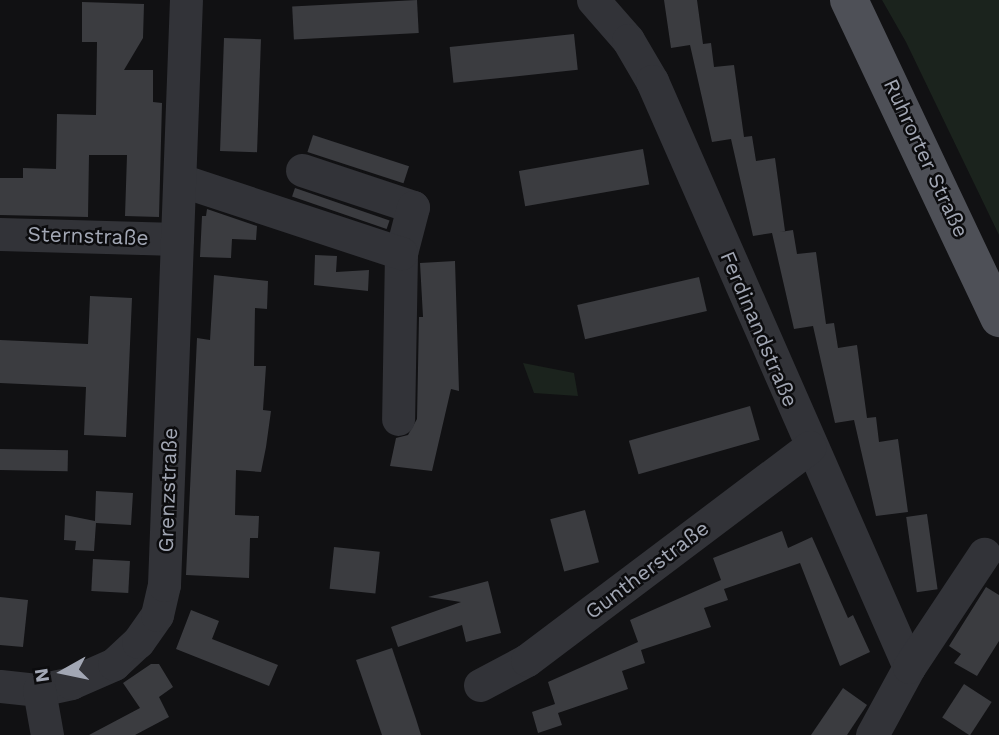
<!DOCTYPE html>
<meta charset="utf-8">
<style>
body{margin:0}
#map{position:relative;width:999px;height:735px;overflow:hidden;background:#111113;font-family:"Work Sans",sans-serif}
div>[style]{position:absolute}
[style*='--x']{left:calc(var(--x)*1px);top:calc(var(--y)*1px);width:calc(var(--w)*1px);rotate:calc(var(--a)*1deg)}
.green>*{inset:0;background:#1b231d}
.building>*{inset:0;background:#3b3c40;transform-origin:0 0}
.minor>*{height:33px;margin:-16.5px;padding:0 16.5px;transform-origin:16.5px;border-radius:16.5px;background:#323338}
.major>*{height:38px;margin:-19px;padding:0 19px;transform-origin:19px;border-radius:19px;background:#4e5057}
span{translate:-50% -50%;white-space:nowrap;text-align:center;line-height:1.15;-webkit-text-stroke:5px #0c0c0e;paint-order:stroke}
.street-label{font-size:21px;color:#a2a7b4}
.north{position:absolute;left:28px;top:637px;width:70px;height:70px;-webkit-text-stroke:5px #0c0c0e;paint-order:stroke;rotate:261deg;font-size:19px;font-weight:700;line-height:28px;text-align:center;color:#a2a7b4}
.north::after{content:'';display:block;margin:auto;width:24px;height:32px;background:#a2a7b4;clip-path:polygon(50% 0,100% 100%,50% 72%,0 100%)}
</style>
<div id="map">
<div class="green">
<i style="clip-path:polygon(882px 0,999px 0,999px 235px,906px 42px)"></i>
<i style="clip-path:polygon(523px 363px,574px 373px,578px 396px,534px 393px)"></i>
</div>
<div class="building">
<i style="left:417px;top:0;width:33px;height:125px;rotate:87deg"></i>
<i style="clip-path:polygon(664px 0,697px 0,703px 44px,711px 43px,714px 67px,734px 65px,744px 137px,752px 136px,756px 161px,775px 158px,785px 231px,780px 232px,793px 230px,797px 254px,816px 252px,826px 324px,834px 323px,838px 348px,857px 345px,867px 418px,876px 417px,879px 442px,898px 439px,908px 512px,876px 516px,854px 420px,835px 423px,813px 326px,794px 329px,772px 233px,753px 236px,731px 139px,712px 142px,690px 45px,671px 48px)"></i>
<i style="clip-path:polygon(82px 2px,144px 4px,143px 38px,124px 70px,153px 70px,153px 102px,162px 103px,159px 217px,125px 216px,127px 155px,89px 155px,88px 217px,0 215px,0 178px,23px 178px,23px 168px,56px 169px,57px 114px,96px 115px,97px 42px,82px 42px)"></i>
<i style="left:574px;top:34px;width:36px;height:125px;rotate:84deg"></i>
<i style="left:224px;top:38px;width:37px;height:113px;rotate:2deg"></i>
<i style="left:313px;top:135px;width:101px;height:18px;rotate:18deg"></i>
<i style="left:643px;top:149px;width:36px;height:126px;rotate:80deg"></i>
<i style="left:295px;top:188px;width:100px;height:9px;rotate:19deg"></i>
<i style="clip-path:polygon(207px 209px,257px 226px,256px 240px,232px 239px,231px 258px,200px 257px,202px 216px,206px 216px)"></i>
<i style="clip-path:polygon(315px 255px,337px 256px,336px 272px,369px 270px,368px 291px,314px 285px)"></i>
<i style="clip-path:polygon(455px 261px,459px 391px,451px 389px,432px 471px,390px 466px,396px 438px,408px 435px,417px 419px,419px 317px,423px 317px,420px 263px)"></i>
<i style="clip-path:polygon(214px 275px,268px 281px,267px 309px,255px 308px,254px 366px,266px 366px,263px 410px,271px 411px,266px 447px,261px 472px,236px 470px,235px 515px,259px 516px,258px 538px,250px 538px,249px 578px,186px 575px,197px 338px,210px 340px)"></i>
<i style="left:699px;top:277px;width:35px;height:125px;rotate:77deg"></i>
<i style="clip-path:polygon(90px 296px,132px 298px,126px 437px,84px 435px,86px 387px,0 383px,0 340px,88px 344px)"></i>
<i style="left:750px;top:406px;width:35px;height:126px;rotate:74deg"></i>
<i style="left:0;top:449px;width:68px;height:21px;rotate:1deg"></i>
<i style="clip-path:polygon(96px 491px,133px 493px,131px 525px,96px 523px,94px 551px,75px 550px,76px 541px,64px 540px,65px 515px,95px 521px)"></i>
<i style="left:585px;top:510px;width:54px;height:36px;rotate:75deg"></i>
<i style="left:927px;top:514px;width:76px;height:21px;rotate:82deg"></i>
<i style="clip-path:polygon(782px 531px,788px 548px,812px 537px,848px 618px,853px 615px,870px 652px,840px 666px,800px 563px,724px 589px,728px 600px,704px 608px,711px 627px,641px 650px,645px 663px,622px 671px,628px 689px,558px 713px,562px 725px,538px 733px,532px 712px,555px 704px,548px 682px,638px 642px,630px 620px,721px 580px,713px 558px)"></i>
<i style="left:334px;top:547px;width:46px;height:42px;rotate:6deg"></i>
<i style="left:93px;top:559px;width:37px;height:32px;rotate:3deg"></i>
<i style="clip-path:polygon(488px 581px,501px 633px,466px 642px,462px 625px,398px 647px,391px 627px,461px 602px,428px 597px)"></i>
<i style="clip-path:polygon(986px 587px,999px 595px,999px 641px,977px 676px,954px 663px,961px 654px,949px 646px)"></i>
<i style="clip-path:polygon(0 597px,28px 600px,23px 647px,0 645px)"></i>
<i style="clip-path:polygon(191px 610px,219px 621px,212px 639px,278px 665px,269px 686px,176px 649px)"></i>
<i style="clip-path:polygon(392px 648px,416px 719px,421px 735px,382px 735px,356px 660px)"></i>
<i style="clip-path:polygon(151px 664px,159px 664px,173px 687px,159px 697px,169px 717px,135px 735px,89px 735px,140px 708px,123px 683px)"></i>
<i style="left:964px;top:684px;width:33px;height:40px;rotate:33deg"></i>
<i style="clip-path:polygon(843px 688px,867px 705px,847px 735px,811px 735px)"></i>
</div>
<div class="minor">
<i style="--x:593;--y:0;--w:53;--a:48.8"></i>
<i style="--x:628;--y:40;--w:48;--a:59.7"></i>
<i style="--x:652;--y:81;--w:640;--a:66.32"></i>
<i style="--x:302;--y:170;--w:117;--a:18.4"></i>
<i style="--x:413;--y:207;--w:48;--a:104.6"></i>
<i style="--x:401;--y:253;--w:166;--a:91"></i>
<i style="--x:180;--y:180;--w:233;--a:18.3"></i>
<i style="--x:0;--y:234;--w:177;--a:1.6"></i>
<i style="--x:480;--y:685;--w:53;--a:-28"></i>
<i style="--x:527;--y:660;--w:354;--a:-37"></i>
<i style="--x:0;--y:686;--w:39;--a:6"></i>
<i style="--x:39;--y:690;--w:33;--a:-12"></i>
<i style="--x:71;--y:683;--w:47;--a:-23.8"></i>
<i style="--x:114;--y:664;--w:33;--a:-43"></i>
<i style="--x:138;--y:642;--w:33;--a:-55"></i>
<i style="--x:157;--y:615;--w:31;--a:-77"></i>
<i style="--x:164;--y:585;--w:585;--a:-87.85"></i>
<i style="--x:39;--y:690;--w:46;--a:79.9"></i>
<i style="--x:872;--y:735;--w:77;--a:-61.4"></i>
<i style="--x:909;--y:667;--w:136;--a:-56.4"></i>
</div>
<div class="major">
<i style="--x:849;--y:0;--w:352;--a:64.7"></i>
</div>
<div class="street-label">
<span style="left:926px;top:158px;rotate:65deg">Ruhrorter Straße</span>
<span style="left:88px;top:236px;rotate:2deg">Sternstraße</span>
<span style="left:759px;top:329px;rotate:67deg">Ferdinandstraße</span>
<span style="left:168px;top:490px;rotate:-88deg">Grenzstraße</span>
<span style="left:647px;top:570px;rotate:-37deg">Guntherstraße</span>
</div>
<div class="north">N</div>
</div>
